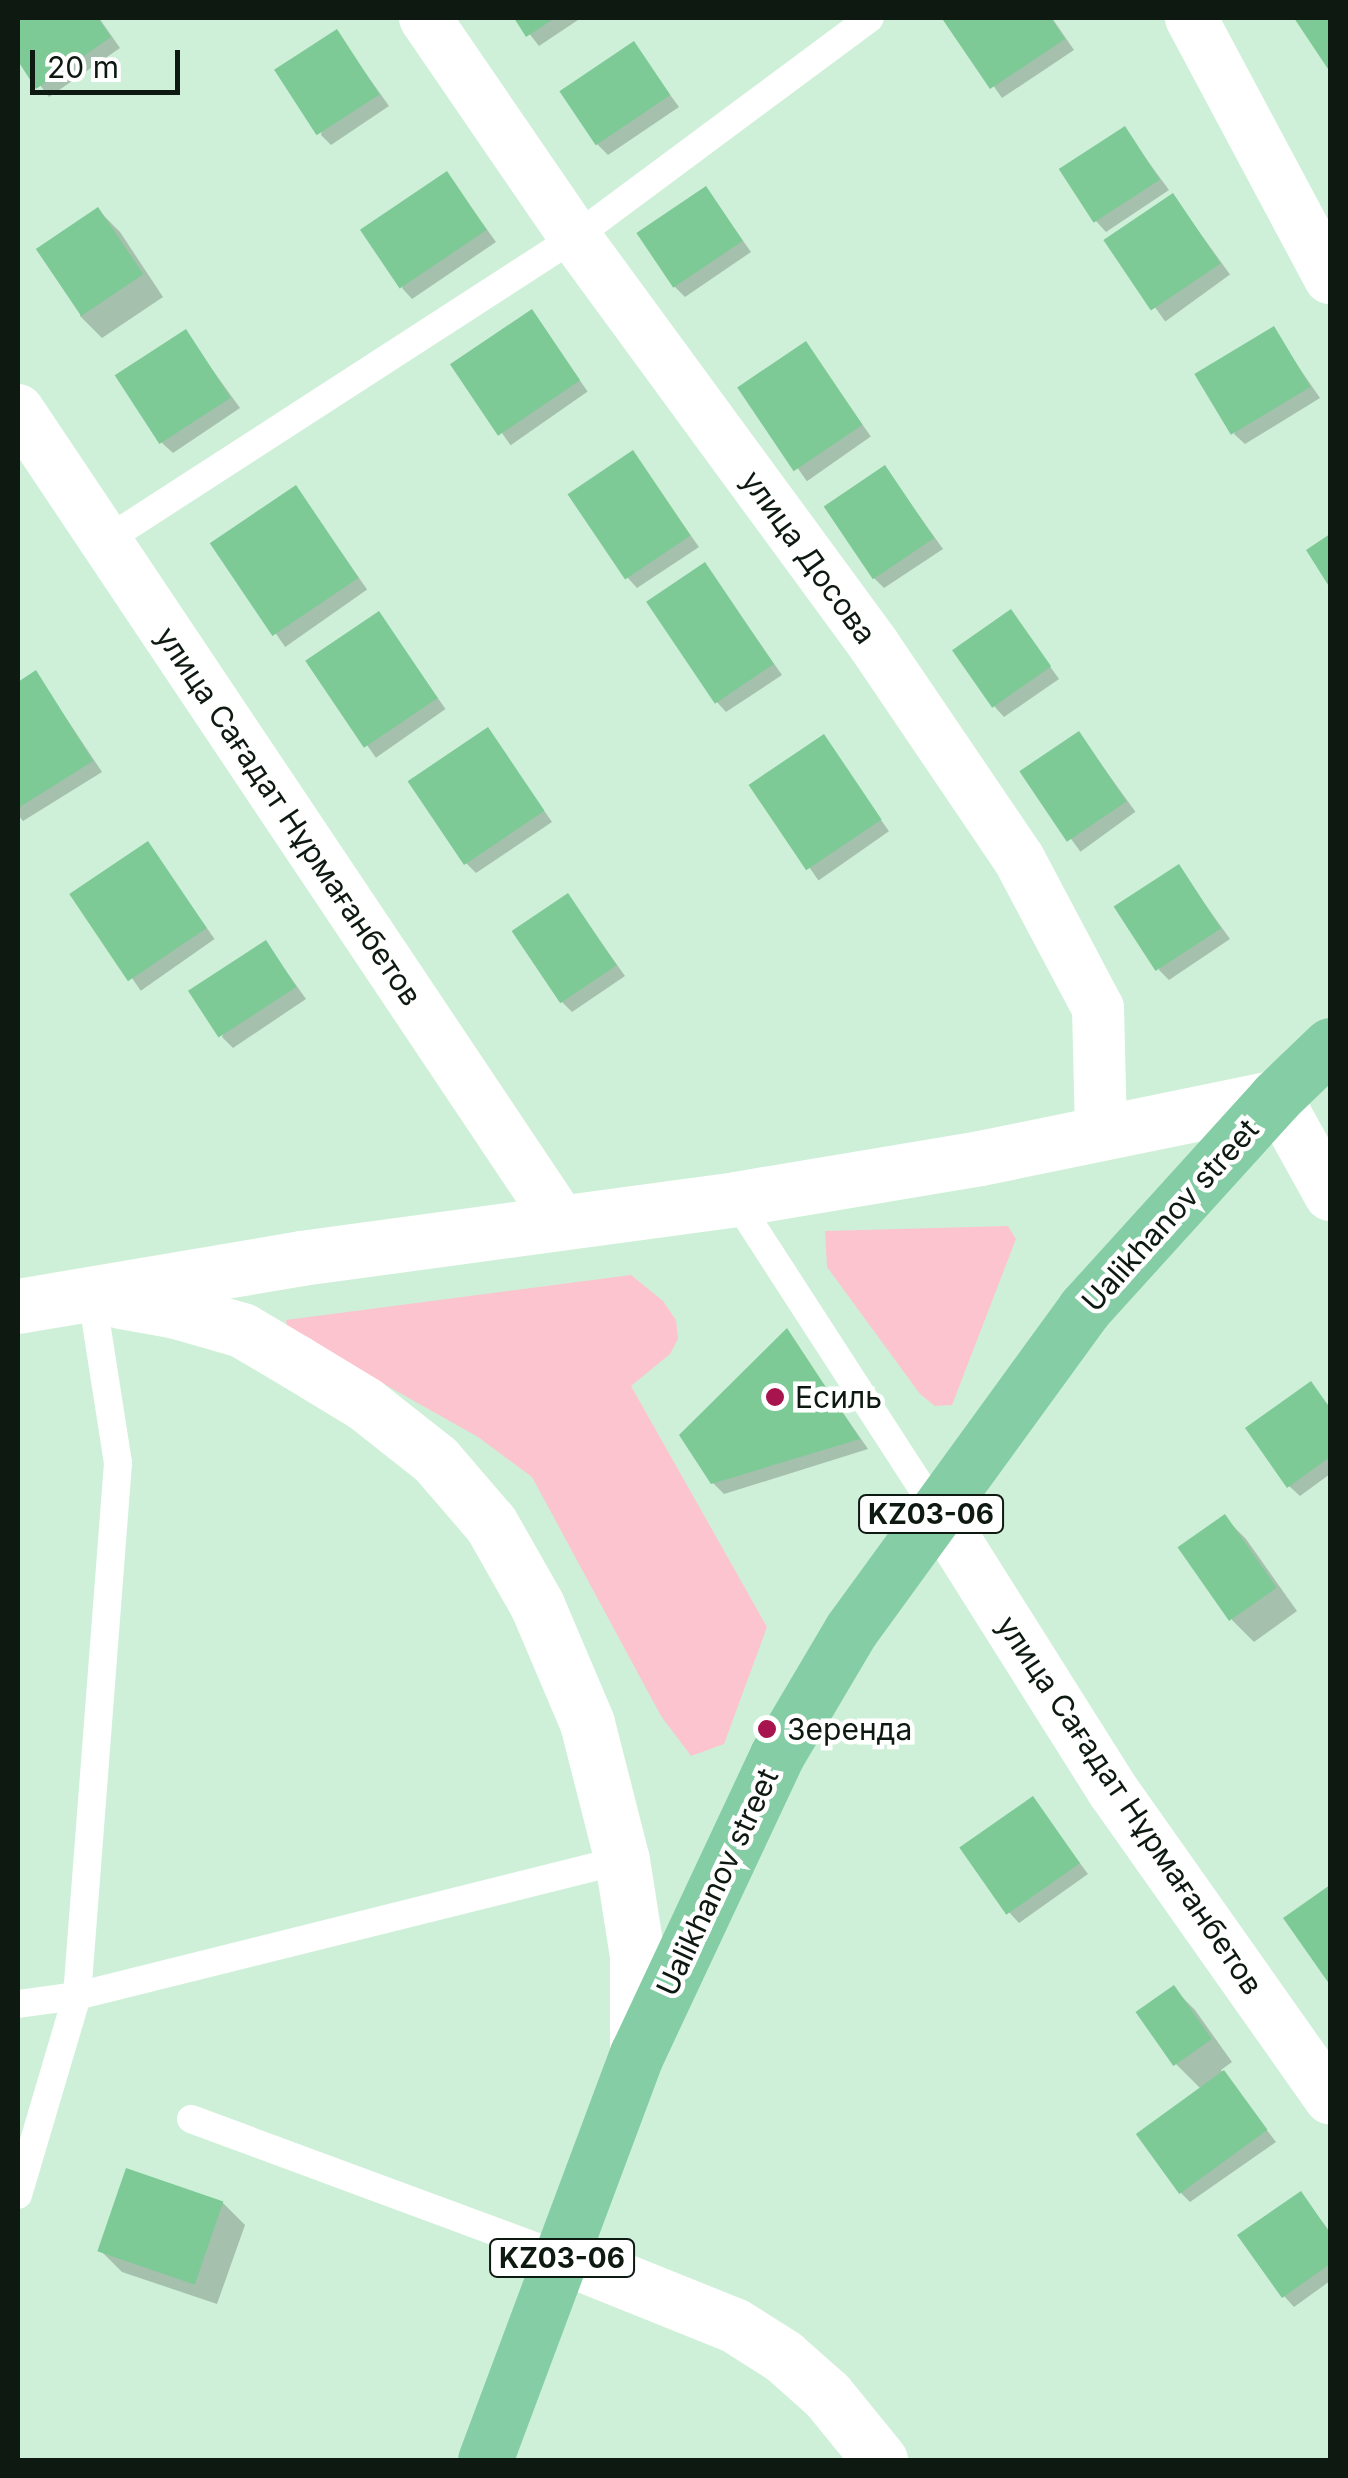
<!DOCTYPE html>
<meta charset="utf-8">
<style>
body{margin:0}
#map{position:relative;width:1348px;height:2478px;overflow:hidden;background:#cff0d8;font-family:Inter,sans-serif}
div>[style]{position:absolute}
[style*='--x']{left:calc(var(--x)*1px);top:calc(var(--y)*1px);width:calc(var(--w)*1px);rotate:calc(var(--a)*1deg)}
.green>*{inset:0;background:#fcc4cf}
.shadow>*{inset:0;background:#0003;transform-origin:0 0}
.building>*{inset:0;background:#7dca97;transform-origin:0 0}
.lane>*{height:28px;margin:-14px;padding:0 14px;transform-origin:14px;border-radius:14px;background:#fff}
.street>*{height:52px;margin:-26px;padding:0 26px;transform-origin:26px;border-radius:26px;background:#fff}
.secondary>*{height:55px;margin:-27.5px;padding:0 27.5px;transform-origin:27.5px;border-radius:27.5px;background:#fff}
.primary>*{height:55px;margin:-27.5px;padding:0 27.5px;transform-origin:27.5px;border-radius:27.5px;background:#85cea5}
.dots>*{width:28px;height:28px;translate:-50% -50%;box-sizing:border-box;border:5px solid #fff;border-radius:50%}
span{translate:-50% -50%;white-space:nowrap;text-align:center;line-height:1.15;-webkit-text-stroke:9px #fff;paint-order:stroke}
.shield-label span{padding:2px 8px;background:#fff;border:2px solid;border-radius:8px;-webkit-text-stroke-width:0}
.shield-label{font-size:28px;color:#0e1911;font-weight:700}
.street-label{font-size:30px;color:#0e1911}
.poi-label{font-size:30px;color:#0e1911}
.left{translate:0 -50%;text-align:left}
.frame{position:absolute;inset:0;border:20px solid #0e1911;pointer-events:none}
.scale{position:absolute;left:30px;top:50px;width:150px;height:45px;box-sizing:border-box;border:5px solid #0e1911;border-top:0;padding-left:12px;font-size:30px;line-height:35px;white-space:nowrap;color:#0e1911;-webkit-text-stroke:8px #fff;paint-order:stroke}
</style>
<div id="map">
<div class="green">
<i style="clip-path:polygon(1008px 1226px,1016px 1239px,952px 1405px,935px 1406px,920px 1394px,827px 1267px,825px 1231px)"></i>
<i style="clip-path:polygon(631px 1275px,663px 1301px,676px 1320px,678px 1339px,670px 1354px,631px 1386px,767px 1627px,724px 1744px,691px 1756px,661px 1716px,532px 1477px,478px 1437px,288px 1330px,286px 1320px)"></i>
</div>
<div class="shadow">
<i style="clip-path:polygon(18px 18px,99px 18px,120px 48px,49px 97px,18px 56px)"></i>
<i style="clip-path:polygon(517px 18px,581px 18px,539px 46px)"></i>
<i style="clip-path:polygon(951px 18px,1052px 18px,1074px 50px,1002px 98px,947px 20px)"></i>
<i style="clip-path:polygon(337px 33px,389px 106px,331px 145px,321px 135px)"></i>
<i style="clip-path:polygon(633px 44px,679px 107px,608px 155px,597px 144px)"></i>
<i style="clip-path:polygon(1124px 129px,1169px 190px,1106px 232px,1096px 221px)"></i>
<i style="clip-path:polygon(447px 174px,496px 242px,412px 299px,402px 288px)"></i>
<i style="clip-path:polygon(706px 189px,751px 252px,685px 297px,674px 286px)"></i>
<i style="left:1173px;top:196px;width:97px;height:80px;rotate:54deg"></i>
<i style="clip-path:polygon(98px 210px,120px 232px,163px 297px,102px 338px,80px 316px)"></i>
<i style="left:532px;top:312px;width:97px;height:94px;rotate:55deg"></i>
<i style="clip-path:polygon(1273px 330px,1320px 398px,1245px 444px,1234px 434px)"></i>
<i style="clip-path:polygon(185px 332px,240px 408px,173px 453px,162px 443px)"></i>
<i style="left:806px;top:344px;width:113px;height:78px;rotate:55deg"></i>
<i style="clip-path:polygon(632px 453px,699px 547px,637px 588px,627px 577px)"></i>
<i style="clip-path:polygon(885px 468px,943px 549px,884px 588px,874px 578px)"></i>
<i style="left:296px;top:488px;width:124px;height:100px;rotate:55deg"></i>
<i style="clip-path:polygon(705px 565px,782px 675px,726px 712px,716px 701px)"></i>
<i style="clip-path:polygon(1011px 612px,1059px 679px,1004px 717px,994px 706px)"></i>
<i style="left:379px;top:614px;width:116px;height:85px;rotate:55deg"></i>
<i style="clip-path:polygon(36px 673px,102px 772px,23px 821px,18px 815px,18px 685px)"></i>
<i style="clip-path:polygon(488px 730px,552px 822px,476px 873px,466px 863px)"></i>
<i style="left:1079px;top:734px;width:96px;height:68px;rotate:54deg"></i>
<i style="left:823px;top:737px;width:115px;height:86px;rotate:55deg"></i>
<i style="left:148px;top:844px;width:116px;height:90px;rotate:55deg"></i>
<i style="clip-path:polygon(1179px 868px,1230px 939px,1169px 980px,1159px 970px)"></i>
<i style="clip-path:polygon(568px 896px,625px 976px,572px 1012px,561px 1001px)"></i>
<i style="clip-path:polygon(266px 943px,306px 999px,233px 1048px,222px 1037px)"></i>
<i style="clip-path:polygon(787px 1332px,868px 1449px,724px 1494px,713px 1483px)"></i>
<i style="clip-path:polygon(1311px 1384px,1330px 1408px,1330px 1474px,1300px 1496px,1289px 1486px)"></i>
<i style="clip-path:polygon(1224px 1517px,1246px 1539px,1297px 1611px,1254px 1642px,1232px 1620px)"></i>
<i style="clip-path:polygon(1032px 1799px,1088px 1874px,1019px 1923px,1009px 1912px)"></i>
<i style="clip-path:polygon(1173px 1988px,1195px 2010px,1232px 2062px,1221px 2070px,1276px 2142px,1190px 2202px,1180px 2192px,1201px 2089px,1176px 2064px)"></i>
<i style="clip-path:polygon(1301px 2194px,1330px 2232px,1330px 2281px,1294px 2307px,1284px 2296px)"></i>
<i style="clip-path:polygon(223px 2203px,245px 2225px,217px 2304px,122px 2272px,100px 2250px)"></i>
</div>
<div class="building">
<i style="clip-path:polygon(18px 18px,98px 18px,111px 37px,36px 89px,18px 61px)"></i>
<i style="clip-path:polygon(514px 18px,555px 18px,526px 37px)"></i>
<i style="clip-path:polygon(947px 18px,1051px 18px,1065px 39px,990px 89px,943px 20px)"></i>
<i style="clip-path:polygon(1294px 18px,1330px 18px,1330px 67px,1328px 69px)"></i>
<i style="left:337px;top:29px;width:78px;height:75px;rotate:57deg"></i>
<i style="left:634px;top:41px;width:65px;height:90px;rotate:56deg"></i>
<i style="left:1125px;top:126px;width:64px;height:79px;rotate:57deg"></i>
<i style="left:447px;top:171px;width:71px;height:105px;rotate:56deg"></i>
<i style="left:706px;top:186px;width:66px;height:84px;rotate:56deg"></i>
<i style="left:1173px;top:193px;width:85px;height:84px;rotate:56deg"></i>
<i style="left:98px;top:207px;width:81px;height:75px;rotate:56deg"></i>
<i style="left:532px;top:309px;width:86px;height:99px;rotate:56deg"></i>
<i style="left:1274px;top:326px;width:71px;height:93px;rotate:59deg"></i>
<i style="left:186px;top:329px;width:82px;height:85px;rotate:57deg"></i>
<i style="left:806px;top:341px;width:101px;height:83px;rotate:56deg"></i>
<i style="left:633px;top:450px;width:103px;height:79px;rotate:56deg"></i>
<i style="left:885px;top:465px;width:88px;height:74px;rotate:56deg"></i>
<i style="left:296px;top:485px;width:112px;height:104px;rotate:56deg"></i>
<i style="clip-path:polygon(1330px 534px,1330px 588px,1306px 550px)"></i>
<i style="left:705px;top:562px;width:123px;height:71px;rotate:56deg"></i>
<i style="left:1011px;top:609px;width:70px;height:72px;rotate:55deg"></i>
<i style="left:379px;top:611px;width:105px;height:89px;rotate:56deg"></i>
<i style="clip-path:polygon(36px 670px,93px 761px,18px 808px,18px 682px)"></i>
<i style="left:488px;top:727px;width:101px;height:97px;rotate:56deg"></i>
<i style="left:1079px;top:731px;width:85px;height:72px;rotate:56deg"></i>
<i style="left:824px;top:734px;width:103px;height:91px;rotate:56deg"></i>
<i style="left:148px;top:841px;width:105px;height:95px;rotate:56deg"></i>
<i style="left:1179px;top:864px;width:77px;height:78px;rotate:57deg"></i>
<i style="left:568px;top:893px;width:87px;height:68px;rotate:56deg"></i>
<i style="left:266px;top:940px;width:56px;height:93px;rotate:57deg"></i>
<i style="clip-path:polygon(787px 1328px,860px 1439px,711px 1484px,679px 1435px)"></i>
<i style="clip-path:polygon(1311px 1381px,1330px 1408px,1330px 1457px,1287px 1488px,1245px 1428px)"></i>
<i style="left:1225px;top:1514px;width:90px;height:58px;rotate:55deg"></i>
<i style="left:1033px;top:1796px;width:82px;height:90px;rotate:55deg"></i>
<i style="clip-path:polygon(1330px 1885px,1330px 1985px,1283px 1918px)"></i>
<i style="left:1174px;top:1985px;width:66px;height:47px;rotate:55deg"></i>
<i style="left:1224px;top:2070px;width:74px;height:109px;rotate:54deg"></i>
<i style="left:126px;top:2168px;width:103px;height:88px;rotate:19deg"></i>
<i style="clip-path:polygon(1301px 2191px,1330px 2233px,1330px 2264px,1282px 2298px,1237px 2235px)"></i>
</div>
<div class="lane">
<i style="--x:105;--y:541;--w:560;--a:-32.9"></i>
<i style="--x:575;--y:237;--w:367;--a:-36.6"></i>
<i style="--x:735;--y:1199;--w:368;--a:57.1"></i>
<i style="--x:18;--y:2004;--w:60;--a:-7.7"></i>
<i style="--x:77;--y:1996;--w:562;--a:-14.01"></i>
<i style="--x:191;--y:2119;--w:395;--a:20.3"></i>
<i style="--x:18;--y:2195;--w:208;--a:-73.5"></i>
<i style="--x:77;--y:1996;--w:535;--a:-85.6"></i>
<i style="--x:118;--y:1463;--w:168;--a:-98.9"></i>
</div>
<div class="street">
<i style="--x:425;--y:18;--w:265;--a:55.6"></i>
<i style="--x:575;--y:237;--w:506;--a:53.76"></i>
<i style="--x:874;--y:645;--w:258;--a:55.9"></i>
<i style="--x:1019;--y:859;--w:169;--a:62.1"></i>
<i style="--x:1098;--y:1008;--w:125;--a:88.6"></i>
<i style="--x:1191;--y:18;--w:295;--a:61.9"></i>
<i style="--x:18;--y:410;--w:977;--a:56.23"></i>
<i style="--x:1276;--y:1097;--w:112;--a:61.1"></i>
<i style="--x:935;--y:1508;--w:336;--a:57.8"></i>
<i style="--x:1114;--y:1792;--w:375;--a:54.8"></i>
</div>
<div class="secondary">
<i style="--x:120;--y:1301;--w:57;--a:10.1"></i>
<i style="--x:176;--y:1311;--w:69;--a:16.1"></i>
<i style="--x:242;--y:1330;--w:63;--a:30.7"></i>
<i style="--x:296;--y:1362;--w:81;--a:31.3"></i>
<i style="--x:365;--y:1404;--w:89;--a:38.2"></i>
<i style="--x:435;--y:1459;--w:86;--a:49.3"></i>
<i style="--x:491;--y:1524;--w:93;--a:60.4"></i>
<i style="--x:537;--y:1605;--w:128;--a:67"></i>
<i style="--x:587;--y:1723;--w:141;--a:75.7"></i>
<i style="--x:622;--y:1860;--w:97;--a:81.1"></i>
<i style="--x:637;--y:1956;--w:98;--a:90"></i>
<i style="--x:18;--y:1306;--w:287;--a:-9.6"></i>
<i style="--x:301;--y:1258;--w:438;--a:-7.7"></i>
<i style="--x:735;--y:1199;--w:248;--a:-9.5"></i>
<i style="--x:980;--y:1158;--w:302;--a:-11.6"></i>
<i style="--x:562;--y:2256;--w:185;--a:21.9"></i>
<i style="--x:734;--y:2325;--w:58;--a:32.3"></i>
<i style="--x:783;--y:2356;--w:59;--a:41.6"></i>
<i style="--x:827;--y:2395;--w:84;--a:50.8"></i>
</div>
<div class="primary">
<i style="--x:485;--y:2460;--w:434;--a:-69.5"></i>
<i style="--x:637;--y:2054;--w:330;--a:-64.9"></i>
<i style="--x:777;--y:1755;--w:145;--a:-59.4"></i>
<i style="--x:851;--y:1630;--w:397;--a:-54"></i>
<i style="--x:1084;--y:1309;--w:286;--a:-47.8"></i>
<i style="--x:1276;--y:1097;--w:75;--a:-43.9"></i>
</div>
<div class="dots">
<i style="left:775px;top:1397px;background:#a7144e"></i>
<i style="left:767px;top:1729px;background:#a7144e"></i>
</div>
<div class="shield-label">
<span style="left:931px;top:1514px">KZ03-06</span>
<span style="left:562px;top:2258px">KZ03-06</span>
</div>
<div class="street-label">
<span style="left:809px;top:557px;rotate:54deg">улица Досова</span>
<span style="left:289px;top:816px;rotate:56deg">улица Сағадат Нұрмағанбетов</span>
<span style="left:1170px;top:1215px;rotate:-48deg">Ualikhanov street</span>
<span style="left:1130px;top:1805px;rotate:56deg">улица Сағадат Нұрмағанбетов</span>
<span style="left:717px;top:1882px;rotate:-65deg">Ualikhanov street</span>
</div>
<div class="poi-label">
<span class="left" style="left:795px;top:1397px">Есиль</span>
<span class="left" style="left:787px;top:1729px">Зеренда</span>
</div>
<div class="frame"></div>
<div class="scale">20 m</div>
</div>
